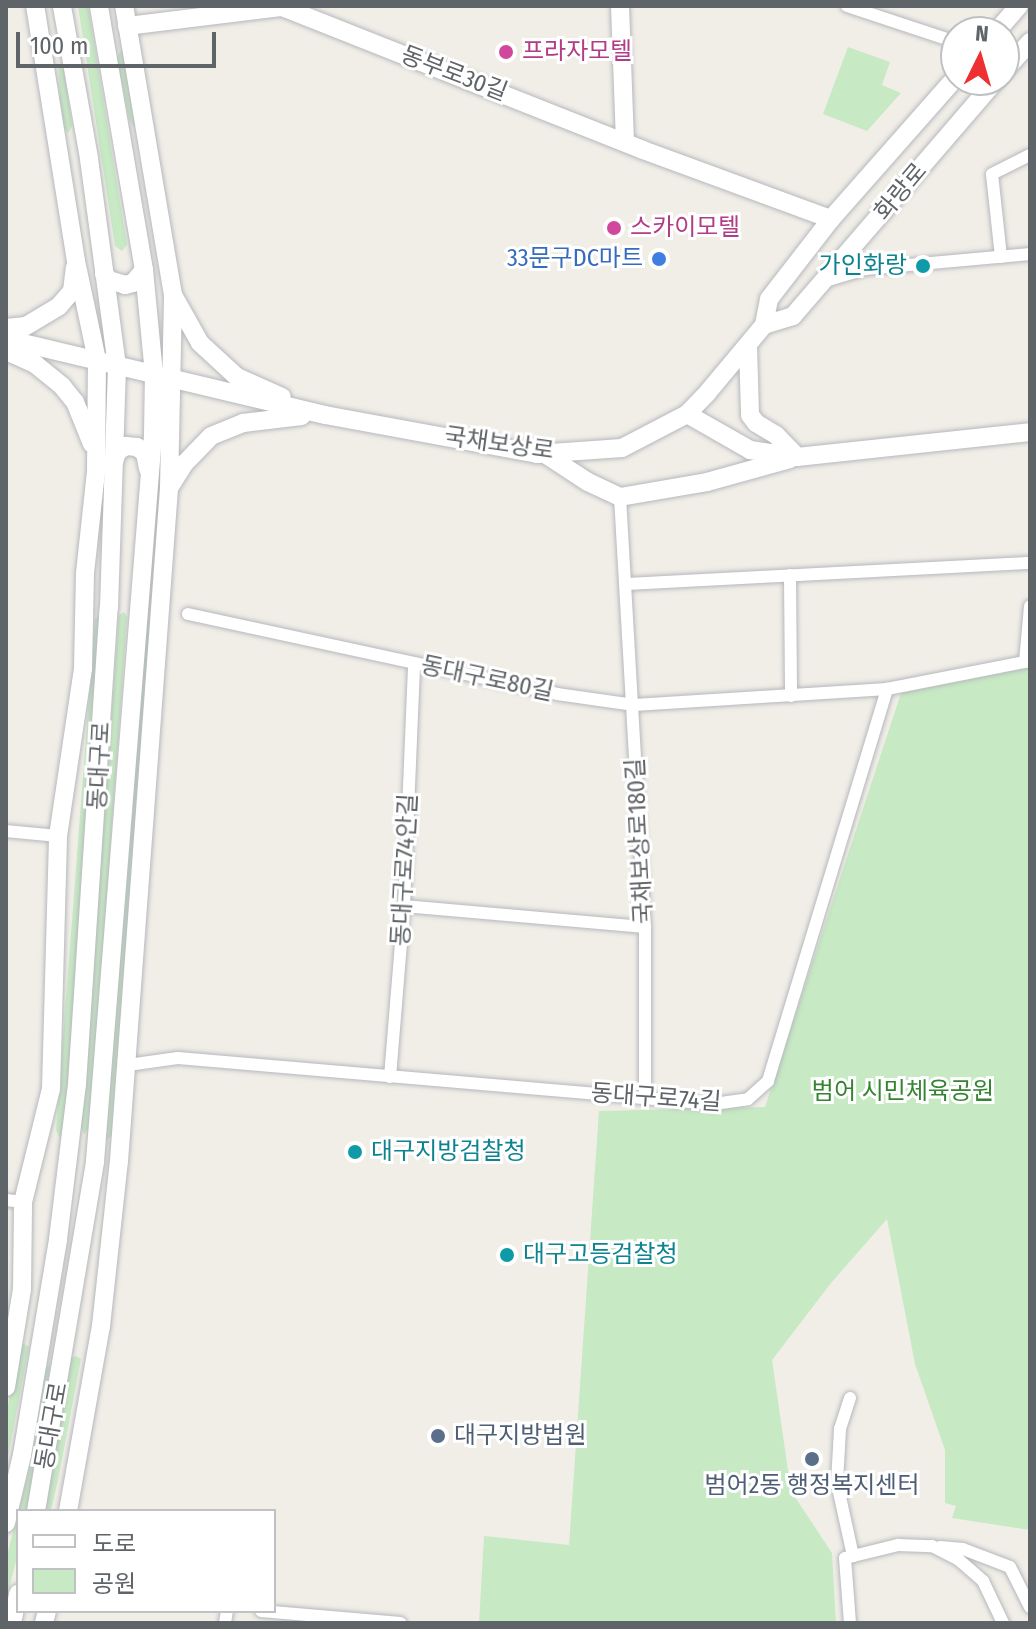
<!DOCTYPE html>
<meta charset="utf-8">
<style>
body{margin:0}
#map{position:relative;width:1036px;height:1629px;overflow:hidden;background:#f1eee8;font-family:"Fira Sans Condensed","Noto Sans KR",sans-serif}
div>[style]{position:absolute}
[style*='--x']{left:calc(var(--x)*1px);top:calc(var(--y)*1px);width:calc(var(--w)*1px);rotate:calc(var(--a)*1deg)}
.green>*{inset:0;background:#c7e9c4}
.roads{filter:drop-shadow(0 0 2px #b5b8bc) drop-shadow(0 0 2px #b5b8bc)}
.street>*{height:12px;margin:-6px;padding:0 6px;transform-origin:6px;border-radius:6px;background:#fff}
.secondary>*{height:18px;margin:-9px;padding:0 9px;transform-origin:9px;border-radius:9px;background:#fff}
.dots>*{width:22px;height:22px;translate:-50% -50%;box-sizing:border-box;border:4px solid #fff;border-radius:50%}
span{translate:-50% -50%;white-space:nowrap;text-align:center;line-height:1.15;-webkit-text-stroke:6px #fff;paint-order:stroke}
.hotel-label{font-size:24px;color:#b23c85}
.left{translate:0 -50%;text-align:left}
.street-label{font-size:24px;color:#5f6468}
.shop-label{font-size:24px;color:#366cbe}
.right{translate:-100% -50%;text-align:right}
.culture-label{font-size:24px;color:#0d838f}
.park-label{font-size:24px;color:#368332}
.service-label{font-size:24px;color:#4e5e75}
.frame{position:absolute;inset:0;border:8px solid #5f6468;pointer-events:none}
.legend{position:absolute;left:16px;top:1509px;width:260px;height:104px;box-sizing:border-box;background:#fff;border:2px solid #bfc1c3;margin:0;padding:10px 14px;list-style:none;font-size:24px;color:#5f6468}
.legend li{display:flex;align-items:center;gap:16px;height:40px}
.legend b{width:40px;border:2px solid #bfc1c3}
.north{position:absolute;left:940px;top:16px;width:80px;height:80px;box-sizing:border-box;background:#fff;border:2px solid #bfc1c3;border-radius:50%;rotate:5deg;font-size:22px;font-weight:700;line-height:32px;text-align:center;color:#5f6468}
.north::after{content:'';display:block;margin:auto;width:28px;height:36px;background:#ef3033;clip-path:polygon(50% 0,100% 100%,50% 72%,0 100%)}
.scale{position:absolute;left:16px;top:32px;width:200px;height:36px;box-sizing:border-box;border:4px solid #5f6468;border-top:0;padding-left:10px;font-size:24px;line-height:28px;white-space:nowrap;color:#5f6468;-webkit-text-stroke:6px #fff;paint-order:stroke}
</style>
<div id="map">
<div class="green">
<i style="clip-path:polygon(78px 6px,88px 6px,127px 245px,122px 251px,115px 246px)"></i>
<i style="clip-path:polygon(848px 47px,890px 62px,882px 85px,901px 93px,867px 131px,823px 114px)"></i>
<i style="clip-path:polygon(121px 50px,126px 54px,137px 118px,134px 127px,129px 119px,117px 57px)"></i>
<i style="clip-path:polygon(58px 64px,64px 71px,72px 126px,68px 133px,62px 126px)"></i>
<i style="clip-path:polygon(124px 612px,127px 617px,90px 1128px,84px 1134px,80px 1126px,119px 615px)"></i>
<i style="clip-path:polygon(99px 616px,103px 620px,66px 1131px,60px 1138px,56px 1130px,95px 619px)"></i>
<i style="clip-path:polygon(146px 618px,150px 623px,113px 1134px,106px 1141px,103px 1132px)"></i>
<i style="clip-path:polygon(1030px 667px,1030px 1530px,952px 1518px,956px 1506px,945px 1503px,945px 1450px,915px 1364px,887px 1219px,831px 1283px,772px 1360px,791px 1491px,832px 1553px,836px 1623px,479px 1623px,484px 1536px,569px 1545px,599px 1111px,765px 1107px,901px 693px)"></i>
<i style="clip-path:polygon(24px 1344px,29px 1347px,6px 1467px,6px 1416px,19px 1346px)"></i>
<i style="clip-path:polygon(76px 1356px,81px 1359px,59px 1475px,51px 1511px,41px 1511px,71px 1358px)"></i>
<i style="clip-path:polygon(50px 1365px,28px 1511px,18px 1511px,29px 1471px,45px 1368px)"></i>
<i style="clip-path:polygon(18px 1512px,18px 1553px,6px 1601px,6px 1560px)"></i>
</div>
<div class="roads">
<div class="street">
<i style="--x:847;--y:6;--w:115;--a:18.3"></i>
<i style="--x:1001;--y:257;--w:83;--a:-96.2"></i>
<i style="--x:992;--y:174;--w:42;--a:-26.6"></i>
<i style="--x:825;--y:281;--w:42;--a:-16.7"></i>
<i style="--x:865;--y:269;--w:166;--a:-5.2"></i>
<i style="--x:620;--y:497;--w:431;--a:86.7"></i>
<i style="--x:645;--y:927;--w:171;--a:90"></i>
<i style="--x:790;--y:575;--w:121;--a:89.5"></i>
<i style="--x:628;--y:584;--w:403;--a:-3"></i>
<i style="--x:188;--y:614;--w:378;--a:12.2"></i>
<i style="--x:557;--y:694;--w:78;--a:8.1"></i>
<i style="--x:634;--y:705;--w:254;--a:-3.6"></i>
<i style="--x:887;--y:689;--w:146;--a:-11.1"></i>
<i style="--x:1025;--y:662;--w:56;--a:-84.9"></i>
<i style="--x:6;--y:831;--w:52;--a:5.5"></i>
<i style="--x:404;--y:906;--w:242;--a:5"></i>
<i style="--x:128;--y:1065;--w:50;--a:-8"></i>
<i style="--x:178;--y:1058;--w:538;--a:4.91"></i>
<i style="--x:714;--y:1104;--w:34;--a:-8"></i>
<i style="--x:748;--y:1099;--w:27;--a:-42"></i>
<i style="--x:768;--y:1081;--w:410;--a:-73.1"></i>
<i style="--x:390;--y:1077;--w:172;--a:-85.3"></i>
<i style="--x:404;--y:906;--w:243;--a:-87.6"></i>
<i style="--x:6;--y:1200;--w:17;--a:7"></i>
<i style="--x:850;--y:1398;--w:33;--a:108"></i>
<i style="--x:840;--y:1429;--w:54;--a:93.2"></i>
<i style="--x:837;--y:1483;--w:75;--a:77.6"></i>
<i style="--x:940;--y:1547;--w:23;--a:5"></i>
<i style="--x:963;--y:1549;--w:50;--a:21"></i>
<i style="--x:1010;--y:1567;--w:45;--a:63.4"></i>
<i style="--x:261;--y:1611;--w:140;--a:4.9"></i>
<i style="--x:225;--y:1623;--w:12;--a:-81"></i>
<i style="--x:850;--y:1623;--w:65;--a:-94.4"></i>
<i style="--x:845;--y:1558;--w:55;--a:-13.8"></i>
<i style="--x:898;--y:1545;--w:34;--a:2"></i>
<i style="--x:932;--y:1546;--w:30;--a:27"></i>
<i style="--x:959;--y:1560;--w:32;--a:41"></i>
<i style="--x:983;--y:1581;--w:47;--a:64.5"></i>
</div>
<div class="secondary">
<i style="--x:620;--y:6;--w:134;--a:87.9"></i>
<i style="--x:127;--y:26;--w:156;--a:-7"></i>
<i style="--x:282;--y:7;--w:388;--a:21.6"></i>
<i style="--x:643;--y:150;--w:200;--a:20.2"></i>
<i style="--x:996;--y:32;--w:35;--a:-49"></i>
<i style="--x:1004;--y:71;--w:39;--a:-48"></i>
<i style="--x:104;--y:274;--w:8;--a:50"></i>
<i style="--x:109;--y:280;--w:17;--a:17"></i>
<i style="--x:125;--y:285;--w:8;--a:-14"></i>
<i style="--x:133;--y:283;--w:17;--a:-50"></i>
<i style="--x:173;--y:295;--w:55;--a:60.6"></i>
<i style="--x:200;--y:343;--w:50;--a:42.6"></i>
<i style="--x:237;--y:377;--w:49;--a:24"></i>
<i style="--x:764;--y:325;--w:30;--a:-17"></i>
<i style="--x:793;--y:316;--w:311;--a:-49.3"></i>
<i style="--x:6;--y:328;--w:20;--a:-6"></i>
<i style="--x:26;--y:326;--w:39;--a:-31"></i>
<i style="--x:59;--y:306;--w:20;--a:-49"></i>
<i style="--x:72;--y:291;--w:23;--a:-83"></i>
<i style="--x:6;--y:339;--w:328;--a:13.4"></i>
<i style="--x:325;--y:415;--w:216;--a:10.4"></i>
<i style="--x:537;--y:454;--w:85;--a:-4"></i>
<i style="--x:622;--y:448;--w:73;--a:-27.6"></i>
<i style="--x:687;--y:414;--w:30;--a:-46"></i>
<i style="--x:708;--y:392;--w:87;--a:-50.1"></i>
<i style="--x:764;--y:325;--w:26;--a:-79"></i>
<i style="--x:769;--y:299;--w:101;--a:-52.2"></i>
<i style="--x:831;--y:219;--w:189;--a:-48.6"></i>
<i style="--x:748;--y:346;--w:69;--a:88.3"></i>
<i style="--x:750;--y:415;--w:10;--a:53"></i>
<i style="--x:756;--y:423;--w:23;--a:31"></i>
<i style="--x:776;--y:435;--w:30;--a:46"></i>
<i style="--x:6;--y:351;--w:32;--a:24"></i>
<i style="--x:35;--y:364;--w:35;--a:39"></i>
<i style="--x:62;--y:386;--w:21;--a:51"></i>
<i style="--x:75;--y:402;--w:45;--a:68"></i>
<i style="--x:687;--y:414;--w:73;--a:29.7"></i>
<i style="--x:750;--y:450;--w:48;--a:8.5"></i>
<i style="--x:797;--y:457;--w:234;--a:-6.1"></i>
<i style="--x:545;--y:454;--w:51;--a:33.1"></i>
<i style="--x:588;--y:482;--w:35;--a:25"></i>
<i style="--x:620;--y:497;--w:88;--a:-9.8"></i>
<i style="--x:707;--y:482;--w:86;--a:-15.5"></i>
<i style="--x:114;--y:462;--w:10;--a:-73"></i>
<i style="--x:117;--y:452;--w:11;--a:-34"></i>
<i style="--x:126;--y:446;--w:11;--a:5"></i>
<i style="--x:137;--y:447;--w:10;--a:37"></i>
<i style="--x:145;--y:453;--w:16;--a:79"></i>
<i style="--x:171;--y:485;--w:26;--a:-58"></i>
<i style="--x:185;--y:463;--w:37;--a:-46"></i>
<i style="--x:211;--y:436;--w:35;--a:-22"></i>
<i style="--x:243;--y:423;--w:59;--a:-6.8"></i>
<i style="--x:6;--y:1387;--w:99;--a:-80.7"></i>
<i style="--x:22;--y:1289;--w:87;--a:-89.3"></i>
<i style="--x:23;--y:1202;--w:116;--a:-76.1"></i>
<i style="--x:51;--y:1089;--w:253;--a:-88.4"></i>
<i style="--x:58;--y:836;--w:170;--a:-81.5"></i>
<i style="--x:83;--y:668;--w:95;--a:-88.8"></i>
<i style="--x:85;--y:573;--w:102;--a:-83.8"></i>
<i style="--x:96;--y:472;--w:112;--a:-89.5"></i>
<i style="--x:97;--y:360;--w:101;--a:-102"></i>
<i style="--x:76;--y:261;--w:258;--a:-99.1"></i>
<i style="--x:36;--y:1511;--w:355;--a:-80.4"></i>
<i style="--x:95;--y:1161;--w:728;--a:-85.43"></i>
<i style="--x:153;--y:435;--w:61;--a:-89.1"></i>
<i style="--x:154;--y:374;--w:104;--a:-95.5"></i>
<i style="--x:144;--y:270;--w:268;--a:-99.7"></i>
<i style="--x:68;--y:1511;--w:188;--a:-79.9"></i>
<i style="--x:101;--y:1326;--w:166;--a:-83.8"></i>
<i style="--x:119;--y:1161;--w:675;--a:-85.75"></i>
<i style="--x:169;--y:488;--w:193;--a:-88.8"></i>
<i style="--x:173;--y:295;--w:293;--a:-99.6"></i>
<i style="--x:6;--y:1523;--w:70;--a:-76.8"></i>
<i style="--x:22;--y:1455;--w:219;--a:-80.5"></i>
<i style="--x:58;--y:1239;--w:156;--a:-83"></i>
<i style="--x:77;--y:1084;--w:477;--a:-86.2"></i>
<i style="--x:109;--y:608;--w:242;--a:-88.1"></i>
<i style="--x:117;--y:366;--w:210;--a:-97.7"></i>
<i style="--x:89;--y:158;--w:154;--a:-100.1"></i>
<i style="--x:12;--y:1623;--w:30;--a:-78"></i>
<i style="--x:44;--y:1623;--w:12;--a:-76"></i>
</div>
</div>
<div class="dots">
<i style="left:506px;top:52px;background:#d1479c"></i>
<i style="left:614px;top:228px;background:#d1479c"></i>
<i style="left:659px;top:259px;background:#3f7fe0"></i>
<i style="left:923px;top:266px;background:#0f9aa8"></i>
<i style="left:355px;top:1152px;background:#0f9aa8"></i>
<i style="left:507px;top:1255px;background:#0f9aa8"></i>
<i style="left:438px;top:1436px;background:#5c6f8a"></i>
<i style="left:812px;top:1459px;background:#5c6f8a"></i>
</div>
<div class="hotel-label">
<span class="left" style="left:522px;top:52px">프라자모텔</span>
<span class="left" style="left:630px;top:228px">스카이모텔</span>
</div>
<div class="street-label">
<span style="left:454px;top:74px;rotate:21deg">동부로30길</span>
<span style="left:901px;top:192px;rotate:-50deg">화랑로</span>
<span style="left:499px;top:444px;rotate:8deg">국채보상로</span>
<span style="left:487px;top:679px;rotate:12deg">동대구로80길</span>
<span style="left:100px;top:766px;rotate:-87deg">동대구로</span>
<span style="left:640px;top:841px;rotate:-93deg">국채보상로180길</span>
<span style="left:405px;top:870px;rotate:-87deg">동대구로74안길</span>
<span style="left:656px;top:1098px;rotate:4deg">동대구로74길</span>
<span style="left:52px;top:1426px;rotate:-80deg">동대구로</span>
</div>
<div class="shop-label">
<span class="right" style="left:643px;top:259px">33문구DC마트</span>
</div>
<div class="culture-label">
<span class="right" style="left:907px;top:266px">가인화랑</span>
<span class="left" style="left:371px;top:1152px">대구지방검찰청</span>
<span class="left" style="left:523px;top:1255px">대구고등검찰청</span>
</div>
<div class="park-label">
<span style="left:903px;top:1092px">범어 시민체육공원</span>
</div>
<div class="service-label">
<span class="left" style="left:454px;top:1436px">대구지방법원</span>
<span style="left:812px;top:1486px">범어2동 행정복지센터</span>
</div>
<div class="frame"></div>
<ul class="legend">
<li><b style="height:10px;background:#fff"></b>도로</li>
<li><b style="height:22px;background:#c7e9c4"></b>공원</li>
</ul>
<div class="north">N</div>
<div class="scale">100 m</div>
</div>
